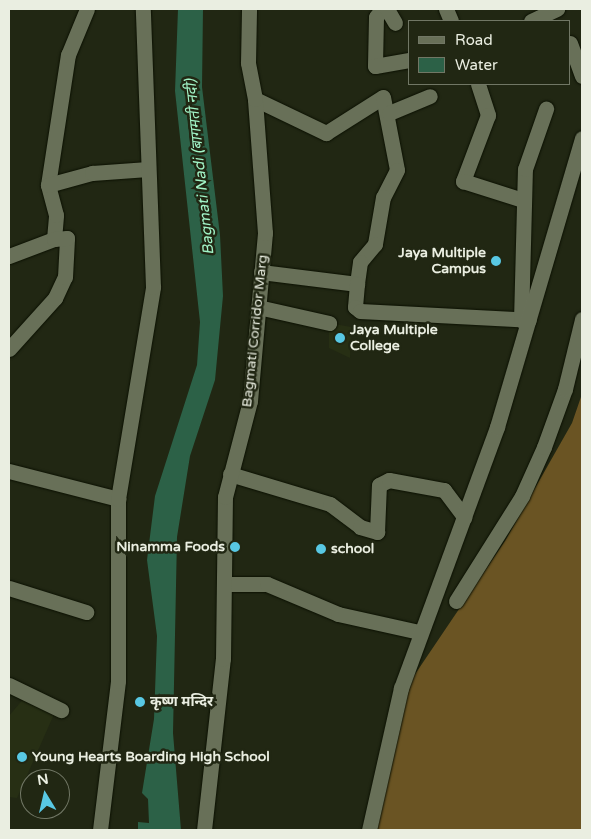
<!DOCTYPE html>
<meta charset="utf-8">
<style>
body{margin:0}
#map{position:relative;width:591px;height:839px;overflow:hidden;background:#212713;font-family:"Varela Round","Noto Sans Devanagari",sans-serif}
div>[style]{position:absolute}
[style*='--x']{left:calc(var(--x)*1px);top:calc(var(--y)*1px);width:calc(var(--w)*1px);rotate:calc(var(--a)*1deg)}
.built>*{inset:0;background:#272f14}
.forest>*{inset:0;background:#6a5423}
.water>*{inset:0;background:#2c6147}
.roads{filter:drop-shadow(0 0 1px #0b1001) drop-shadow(0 0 1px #0b1001)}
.minor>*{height:15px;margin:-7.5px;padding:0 7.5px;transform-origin:7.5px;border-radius:7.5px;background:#687058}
.dots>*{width:14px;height:14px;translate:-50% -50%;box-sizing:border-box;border:2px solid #212713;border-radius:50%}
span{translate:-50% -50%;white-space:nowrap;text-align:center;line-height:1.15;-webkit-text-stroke:5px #212713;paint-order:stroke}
.poi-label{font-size:14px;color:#eaeee1;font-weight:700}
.right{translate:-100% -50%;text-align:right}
.left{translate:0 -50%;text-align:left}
.street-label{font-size:14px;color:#eaeee1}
.water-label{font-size:15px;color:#a2f5c8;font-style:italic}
.frame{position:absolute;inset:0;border:10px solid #eaeee1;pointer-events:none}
.legend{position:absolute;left:408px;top:20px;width:162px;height:65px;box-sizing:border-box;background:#212713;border:1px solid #717765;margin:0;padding:6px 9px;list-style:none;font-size:15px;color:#eaeee1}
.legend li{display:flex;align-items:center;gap:10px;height:25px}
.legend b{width:25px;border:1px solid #717765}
.north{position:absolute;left:20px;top:769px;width:50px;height:50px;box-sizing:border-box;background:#212713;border:1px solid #717765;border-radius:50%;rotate:351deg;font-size:14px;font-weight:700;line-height:20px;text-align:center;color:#eaeee1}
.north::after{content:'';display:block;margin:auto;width:18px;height:22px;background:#58c8e4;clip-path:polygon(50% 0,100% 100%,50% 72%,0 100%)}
</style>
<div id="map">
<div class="built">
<i style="clip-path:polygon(329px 323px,351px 327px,350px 358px,329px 348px)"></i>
<i style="clip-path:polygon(25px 697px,55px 712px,17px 798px,9px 797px,9px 716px)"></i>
</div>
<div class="forest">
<i style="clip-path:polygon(582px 394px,582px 830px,373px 830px,405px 689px,505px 541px,572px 423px)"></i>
</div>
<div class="water">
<i style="clip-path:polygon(178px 9px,203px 9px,202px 87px,220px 235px,223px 296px,215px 380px,190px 456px,177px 537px,173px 733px,181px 830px,138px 830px,138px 822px,149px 823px,148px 799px,142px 793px,154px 719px,157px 636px,147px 560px,155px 496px,197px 365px,200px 322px,175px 91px)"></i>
</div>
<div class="roads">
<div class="minor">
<i style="--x:382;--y:9;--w:10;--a:127"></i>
<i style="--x:376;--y:17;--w:49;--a:91.2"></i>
<i style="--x:375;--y:66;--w:36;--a:-10"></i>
<i style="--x:387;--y:9;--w:16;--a:60"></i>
<i style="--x:446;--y:9;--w:13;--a:67"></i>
<i style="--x:531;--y:21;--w:29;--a:-25"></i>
<i style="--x:570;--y:43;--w:35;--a:70"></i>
<i style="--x:478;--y:84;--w:33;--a:72"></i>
<i style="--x:488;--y:115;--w:71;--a:110.7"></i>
<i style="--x:463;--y:181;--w:63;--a:17.6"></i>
<i style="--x:255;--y:99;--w:79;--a:25.6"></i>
<i style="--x:326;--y:133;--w:67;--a:-32.3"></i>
<i style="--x:383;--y:97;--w:74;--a:79.1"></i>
<i style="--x:397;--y:170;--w:30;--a:117"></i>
<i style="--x:383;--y:197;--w:48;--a:99.7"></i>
<i style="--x:375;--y:244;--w:23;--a:130"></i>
<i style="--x:360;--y:262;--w:22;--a:98"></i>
<i style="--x:389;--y:113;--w:44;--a:-22.5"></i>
<i style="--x:48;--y:185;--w:132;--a:-81.3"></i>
<i style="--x:68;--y:55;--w:50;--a:-67.6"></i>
<i style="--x:9;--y:256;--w:48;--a:-20.7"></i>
<i style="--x:54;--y:239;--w:24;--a:-85"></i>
<i style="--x:56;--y:215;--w:31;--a:-105"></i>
<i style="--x:48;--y:185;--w:46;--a:-15.3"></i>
<i style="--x:92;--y:173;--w:56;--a:-4.1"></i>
<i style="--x:261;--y:272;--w:97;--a:7.1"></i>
<i style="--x:357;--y:284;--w:23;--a:95"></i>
<i style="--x:355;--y:307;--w:6;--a:39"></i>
<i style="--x:360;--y:311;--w:169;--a:3"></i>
<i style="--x:258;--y:307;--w:73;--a:12.7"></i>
<i style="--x:521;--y:320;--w:151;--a:-88.5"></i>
<i style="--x:525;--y:169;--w:64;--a:-70.7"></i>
<i style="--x:9;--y:349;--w:69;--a:-48"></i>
<i style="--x:55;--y:298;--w:23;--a:-65"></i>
<i style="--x:65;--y:277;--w:39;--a:-87"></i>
<i style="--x:67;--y:238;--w:13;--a:176"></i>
<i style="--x:9;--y:471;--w:113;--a:14.4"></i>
<i style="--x:230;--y:474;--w:104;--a:16.7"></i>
<i style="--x:330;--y:504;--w:38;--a:37"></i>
<i style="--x:360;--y:527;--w:18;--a:16"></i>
<i style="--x:377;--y:532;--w:47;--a:-87.6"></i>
<i style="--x:379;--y:485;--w:11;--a:-27"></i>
<i style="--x:389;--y:480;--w:56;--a:10.3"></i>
<i style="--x:444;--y:490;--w:34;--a:53"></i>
<i style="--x:226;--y:584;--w:41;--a:0"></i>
<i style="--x:267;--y:584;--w:77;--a:22.9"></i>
<i style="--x:338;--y:614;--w:83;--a:12.5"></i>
<i style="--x:9;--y:588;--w:81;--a:17.3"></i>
<i style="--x:456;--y:601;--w:124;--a:-57.8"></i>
<i style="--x:522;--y:496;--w:54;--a:-65.8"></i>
<i style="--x:544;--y:447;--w:62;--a:-70.1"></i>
<i style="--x:565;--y:389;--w:72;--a:-76.3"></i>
<i style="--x:9;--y:685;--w:58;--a:25.7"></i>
<i style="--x:100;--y:830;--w:150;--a:-83.1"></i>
<i style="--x:118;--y:681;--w:182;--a:-90"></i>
<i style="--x:118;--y:499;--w:215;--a:-80.6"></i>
<i style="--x:153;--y:287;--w:278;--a:-92.1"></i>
<i style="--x:204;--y:830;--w:172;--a:-83.7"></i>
<i style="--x:223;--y:659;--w:162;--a:-89.3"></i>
<i style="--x:225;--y:497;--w:99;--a:-75.4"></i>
<i style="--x:250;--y:401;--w:169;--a:-84.9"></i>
<i style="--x:265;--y:233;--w:134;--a:-94.3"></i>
<i style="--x:255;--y:99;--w:37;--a:-101"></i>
<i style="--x:248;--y:63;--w:54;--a:-88.9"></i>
<i style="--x:369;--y:830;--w:146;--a:-77.3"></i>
<i style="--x:401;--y:688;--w:278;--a:-69.8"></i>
<i style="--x:497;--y:427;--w:301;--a:-73.6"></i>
</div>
</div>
<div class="dots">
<i style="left:496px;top:261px;background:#58c8e4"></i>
<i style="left:340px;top:338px;background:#58c8e4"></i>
<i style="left:235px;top:547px;background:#58c8e4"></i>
<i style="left:321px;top:549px;background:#58c8e4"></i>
<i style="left:140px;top:702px;background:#58c8e4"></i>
<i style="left:22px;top:757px;background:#58c8e4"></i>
</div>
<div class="poi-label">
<span class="right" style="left:486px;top:261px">Jaya Multiple<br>Campus</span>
<span class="left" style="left:350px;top:338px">Jaya Multiple<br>College</span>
<span class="right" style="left:225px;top:547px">Ninamma Foods</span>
<span class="left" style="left:331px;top:549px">school</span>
<span class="left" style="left:150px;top:702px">कृष्ण मन्दिर</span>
<span class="left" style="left:32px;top:757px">Young Hearts Boarding High School</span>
</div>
<div class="street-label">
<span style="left:255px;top:331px;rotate:-84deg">Bagmati Corridor Marg</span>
</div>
<div class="water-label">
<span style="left:200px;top:167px;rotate:-96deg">Bagmati Nadi (बागमती नदी)</span>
</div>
<div class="frame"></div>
<ul class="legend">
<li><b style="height:6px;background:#687058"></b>Road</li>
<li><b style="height:14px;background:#2c6147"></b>Water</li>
</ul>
<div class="north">N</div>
</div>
